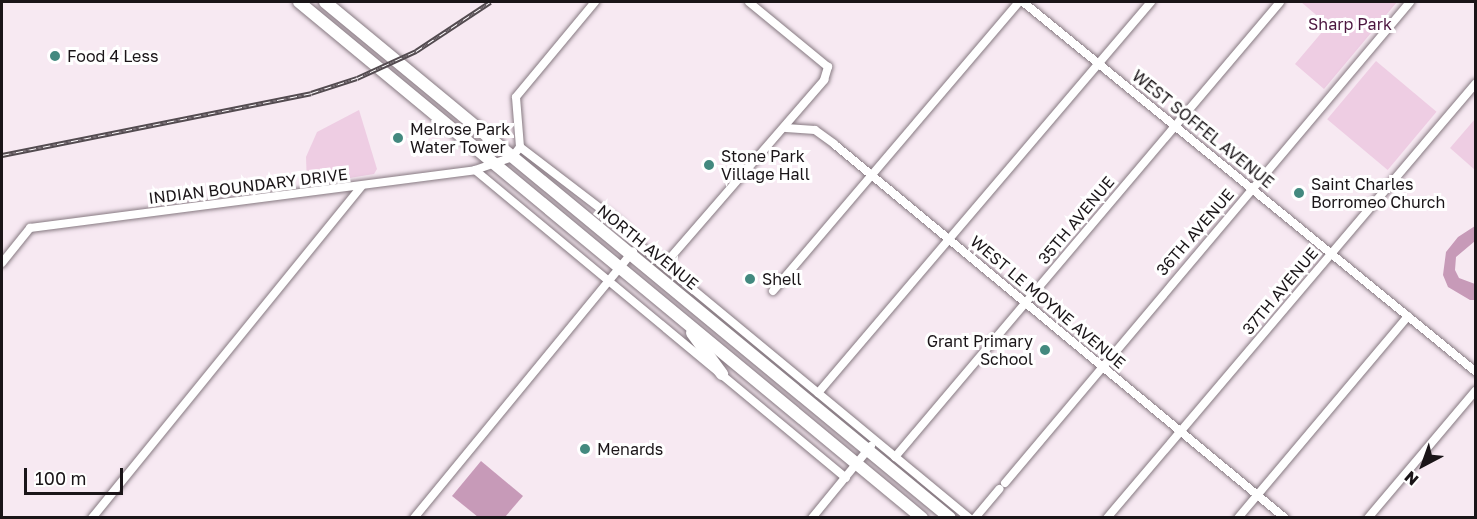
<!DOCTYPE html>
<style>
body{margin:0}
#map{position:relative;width:1477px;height:519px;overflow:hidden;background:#f7e9f2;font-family:"Golos Text",sans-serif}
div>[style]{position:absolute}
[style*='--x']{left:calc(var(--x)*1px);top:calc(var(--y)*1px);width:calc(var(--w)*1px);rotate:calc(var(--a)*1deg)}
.green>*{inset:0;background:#eecde3;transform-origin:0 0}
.water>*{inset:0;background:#c79ab8}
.roads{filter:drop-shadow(0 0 2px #867981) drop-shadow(0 0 2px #867981)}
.minor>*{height:8px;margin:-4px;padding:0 4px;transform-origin:4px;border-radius:4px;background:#fff}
.primary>*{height:12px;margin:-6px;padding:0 6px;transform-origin:6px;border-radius:6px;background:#fff}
.rail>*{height:4.5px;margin-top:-2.25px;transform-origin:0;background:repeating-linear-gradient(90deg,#fff 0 7px,#534b50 0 14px);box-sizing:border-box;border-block:2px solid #534b50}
.dots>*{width:16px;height:16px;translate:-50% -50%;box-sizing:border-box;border:3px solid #fff;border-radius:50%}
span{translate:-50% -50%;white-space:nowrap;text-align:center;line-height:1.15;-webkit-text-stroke:6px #fff;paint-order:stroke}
.park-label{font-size:16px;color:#4c163f}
.poi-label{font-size:16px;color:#1a1518}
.left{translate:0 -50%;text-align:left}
.right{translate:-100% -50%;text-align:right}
.street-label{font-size:16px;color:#1a1518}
.frame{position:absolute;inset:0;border:3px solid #1a1518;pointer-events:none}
.north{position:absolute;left:1393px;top:435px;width:60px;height:60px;-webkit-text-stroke:4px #fff;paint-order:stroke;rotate:221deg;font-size:16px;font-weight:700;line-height:24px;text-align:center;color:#1a1518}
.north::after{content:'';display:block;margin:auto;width:21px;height:27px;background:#1a1518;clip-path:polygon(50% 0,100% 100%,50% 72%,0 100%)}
.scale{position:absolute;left:24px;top:468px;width:99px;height:27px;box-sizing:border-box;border:3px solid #1a1518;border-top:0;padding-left:8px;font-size:18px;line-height:21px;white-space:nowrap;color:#1a1518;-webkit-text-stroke:4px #fff;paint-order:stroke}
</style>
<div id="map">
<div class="green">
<i style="clip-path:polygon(1301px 2px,1397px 2px,1324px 89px,1295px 64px,1328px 25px)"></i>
<i style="left:1376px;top:61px;width:79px;height:76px;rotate:40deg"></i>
<i style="clip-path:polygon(359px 110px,377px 169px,374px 174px,307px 185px,306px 157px,317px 132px)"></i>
<i style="clip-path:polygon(1475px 119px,1475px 170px,1450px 148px)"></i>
</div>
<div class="water">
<i style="clip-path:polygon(1475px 226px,1475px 241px,1456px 257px,1455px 270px,1459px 278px,1475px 284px,1475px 300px,1470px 300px,1448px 287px,1443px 275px,1446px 252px,1458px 237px)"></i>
<i style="clip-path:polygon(481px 461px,523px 496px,505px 517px,478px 517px,452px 496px)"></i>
</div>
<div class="roads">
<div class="minor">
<i style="--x:1023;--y:2;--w:585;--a:39.24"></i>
<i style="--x:786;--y:128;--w:29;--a:4"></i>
<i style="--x:815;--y:130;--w:24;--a:36"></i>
<i style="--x:834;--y:144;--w:586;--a:39.67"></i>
<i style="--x:520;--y:147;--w:128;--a:37.4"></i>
<i style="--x:622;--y:225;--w:25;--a:50"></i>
<i style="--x:638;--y:244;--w:430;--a:39.6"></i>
<i style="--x:475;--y:170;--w:482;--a:39.7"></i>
<i style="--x:2;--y:263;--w:45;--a:-51.3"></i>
<i style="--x:30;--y:228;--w:449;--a:-7.4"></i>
<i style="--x:475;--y:170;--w:39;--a:-19"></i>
<i style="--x:512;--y:157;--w:13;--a:-51"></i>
<i style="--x:520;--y:147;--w:50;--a:-94.6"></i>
<i style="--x:516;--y:97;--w:124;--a:-50.3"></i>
<i style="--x:664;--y:265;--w:245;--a:-49.1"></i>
<i style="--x:824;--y:80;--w:14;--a:-73"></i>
<i style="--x:828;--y:67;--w:102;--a:-140.6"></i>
<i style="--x:773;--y:291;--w:380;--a:-49.6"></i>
<i style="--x:818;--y:393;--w:514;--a:-49.58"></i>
<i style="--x:895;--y:457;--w:596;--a:-49.76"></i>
<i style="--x:1005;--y:483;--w:629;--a:-49.9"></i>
<i style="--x:92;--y:518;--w:427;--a:-50.9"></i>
<i style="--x:414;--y:518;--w:345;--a:-50.6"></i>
<i style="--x:812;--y:518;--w:93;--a:-50.7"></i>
<i style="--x:975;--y:518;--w:38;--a:-50"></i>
<i style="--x:1107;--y:518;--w:570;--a:-49.69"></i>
<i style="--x:1238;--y:518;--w:264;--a:-49.9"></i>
<i style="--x:1368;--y:518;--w:167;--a:-49.8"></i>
</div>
<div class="primary">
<i style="--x:299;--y:2;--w:809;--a:39.63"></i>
<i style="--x:325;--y:2;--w:810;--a:39.54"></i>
<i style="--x:692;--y:333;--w:51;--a:53.8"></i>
</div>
</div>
<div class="rail">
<i style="--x:2;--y:155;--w:315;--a:-11.3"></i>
<i style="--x:311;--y:93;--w:48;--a:-18.1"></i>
<i style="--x:357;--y:78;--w:65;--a:-24.6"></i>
<i style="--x:416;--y:51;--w:89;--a:-33.5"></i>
</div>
<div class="dots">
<i style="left:55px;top:56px;background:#43897f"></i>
<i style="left:398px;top:138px;background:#43897f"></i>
<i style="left:709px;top:165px;background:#43897f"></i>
<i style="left:1299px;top:193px;background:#43897f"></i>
<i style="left:750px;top:279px;background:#43897f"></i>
<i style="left:1045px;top:350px;background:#43897f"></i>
<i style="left:585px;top:449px;background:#43897f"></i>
</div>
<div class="park-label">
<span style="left:1350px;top:24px">Sharp Park</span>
</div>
<div class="poi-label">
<span class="left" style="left:67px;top:56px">Food 4 Less</span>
<span class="left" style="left:410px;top:138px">Melrose Park<br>Water Tower</span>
<span class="left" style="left:721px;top:165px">Stone Park<br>Village Hall</span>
<span class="left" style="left:1311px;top:193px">Saint Charles<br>Borromeo Church</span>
<span class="left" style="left:762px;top:279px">Shell</span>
<span class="right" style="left:1033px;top:350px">Grant Primary<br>School</span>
<span class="left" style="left:597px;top:449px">Menards</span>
</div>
<div class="street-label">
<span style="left:1203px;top:129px;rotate:39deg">WEST SOFFEL AVENUE</span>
<span style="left:248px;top:186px;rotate:-7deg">INDIAN BOUNDARY DRIVE</span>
<span style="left:1076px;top:220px;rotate:-50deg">35TH AVENUE</span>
<span style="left:1195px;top:232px;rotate:-49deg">36TH AVENUE</span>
<span style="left:648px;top:247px;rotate:39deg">NORTH AVENUE</span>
<span style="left:1280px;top:291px;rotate:-50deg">37TH AVENUE</span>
<span style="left:1048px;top:302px;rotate:40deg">WEST LE MOYNE AVENUE</span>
</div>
<div class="frame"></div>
<div class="north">N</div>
<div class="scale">100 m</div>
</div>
